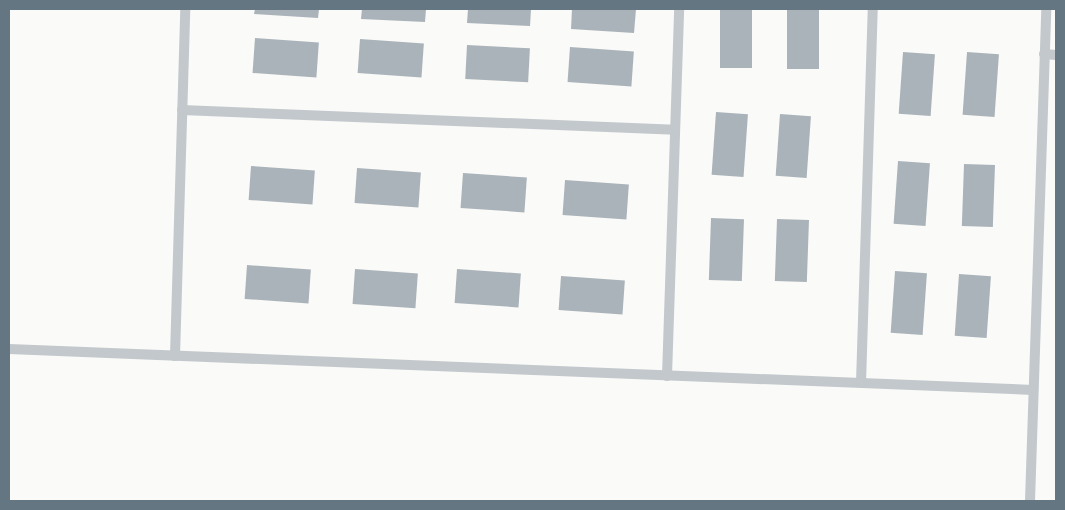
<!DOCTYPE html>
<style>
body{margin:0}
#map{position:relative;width:1065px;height:510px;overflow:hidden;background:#fafaf8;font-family:Figtree,sans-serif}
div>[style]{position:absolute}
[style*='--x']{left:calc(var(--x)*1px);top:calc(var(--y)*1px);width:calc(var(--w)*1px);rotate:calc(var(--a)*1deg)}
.building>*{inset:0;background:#aab3b9;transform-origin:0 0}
.service>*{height:10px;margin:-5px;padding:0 5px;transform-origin:5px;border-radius:5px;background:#c3c8cc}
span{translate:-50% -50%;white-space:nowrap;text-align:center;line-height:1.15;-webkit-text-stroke:5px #fff;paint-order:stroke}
.frame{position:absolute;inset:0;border:10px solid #657683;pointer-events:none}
</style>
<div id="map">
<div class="building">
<i style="clip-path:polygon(255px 9px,319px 9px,318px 18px,254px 14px)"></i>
<i style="clip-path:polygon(362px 9px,426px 9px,425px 22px,361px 19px)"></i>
<i style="clip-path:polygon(468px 9px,531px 9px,530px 26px,467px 23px)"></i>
<i style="clip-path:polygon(572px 9px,636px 9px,634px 33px,571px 29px)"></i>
<i style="left:720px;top:9px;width:32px;height:59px"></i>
<i style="left:787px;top:9px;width:32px;height:60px"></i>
<i style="left:255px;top:38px;width:64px;height:35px;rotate:4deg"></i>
<i style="left:360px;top:39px;width:64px;height:34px;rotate:4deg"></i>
<i style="left:467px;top:45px;width:63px;height:34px;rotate:3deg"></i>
<i style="left:570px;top:47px;width:64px;height:35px;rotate:4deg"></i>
<i style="left:903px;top:52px;width:32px;height:62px;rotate:4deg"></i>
<i style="left:967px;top:52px;width:32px;height:63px;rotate:4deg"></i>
<i style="left:716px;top:112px;width:32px;height:63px;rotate:4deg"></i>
<i style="left:780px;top:114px;width:31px;height:62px;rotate:4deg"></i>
<i style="left:898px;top:161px;width:32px;height:63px;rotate:4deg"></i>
<i style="left:964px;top:164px;width:31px;height:62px;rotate:2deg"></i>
<i style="left:251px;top:166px;width:64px;height:34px;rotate:4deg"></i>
<i style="left:357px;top:168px;width:64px;height:35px;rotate:4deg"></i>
<i style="left:463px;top:173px;width:64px;height:35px;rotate:4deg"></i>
<i style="left:565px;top:180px;width:64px;height:35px;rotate:4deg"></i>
<i style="left:711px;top:218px;width:33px;height:62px;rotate:2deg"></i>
<i style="left:777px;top:219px;width:32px;height:62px;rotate:2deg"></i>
<i style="left:247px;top:265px;width:64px;height:34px;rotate:4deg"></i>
<i style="left:355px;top:269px;width:63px;height:35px;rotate:4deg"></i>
<i style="left:457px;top:269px;width:64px;height:34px;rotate:4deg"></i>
<i style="left:895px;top:271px;width:32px;height:62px;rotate:4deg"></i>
<i style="left:959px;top:274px;width:32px;height:62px;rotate:4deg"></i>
<i style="left:561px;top:276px;width:64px;height:34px;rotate:4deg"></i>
</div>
<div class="service">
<i style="--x:1044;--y:54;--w:12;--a:5"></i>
<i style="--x:182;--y:110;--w:493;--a:2.3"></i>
<i style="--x:9;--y:349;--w:1025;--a:2.29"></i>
<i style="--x:175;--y:356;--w:347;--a:-88.3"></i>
<i style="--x:667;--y:376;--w:367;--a:-88.1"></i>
<i style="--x:861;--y:383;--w:374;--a:-88.2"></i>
<i style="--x:1030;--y:501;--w:492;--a:-88.1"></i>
</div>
<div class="frame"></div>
</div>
